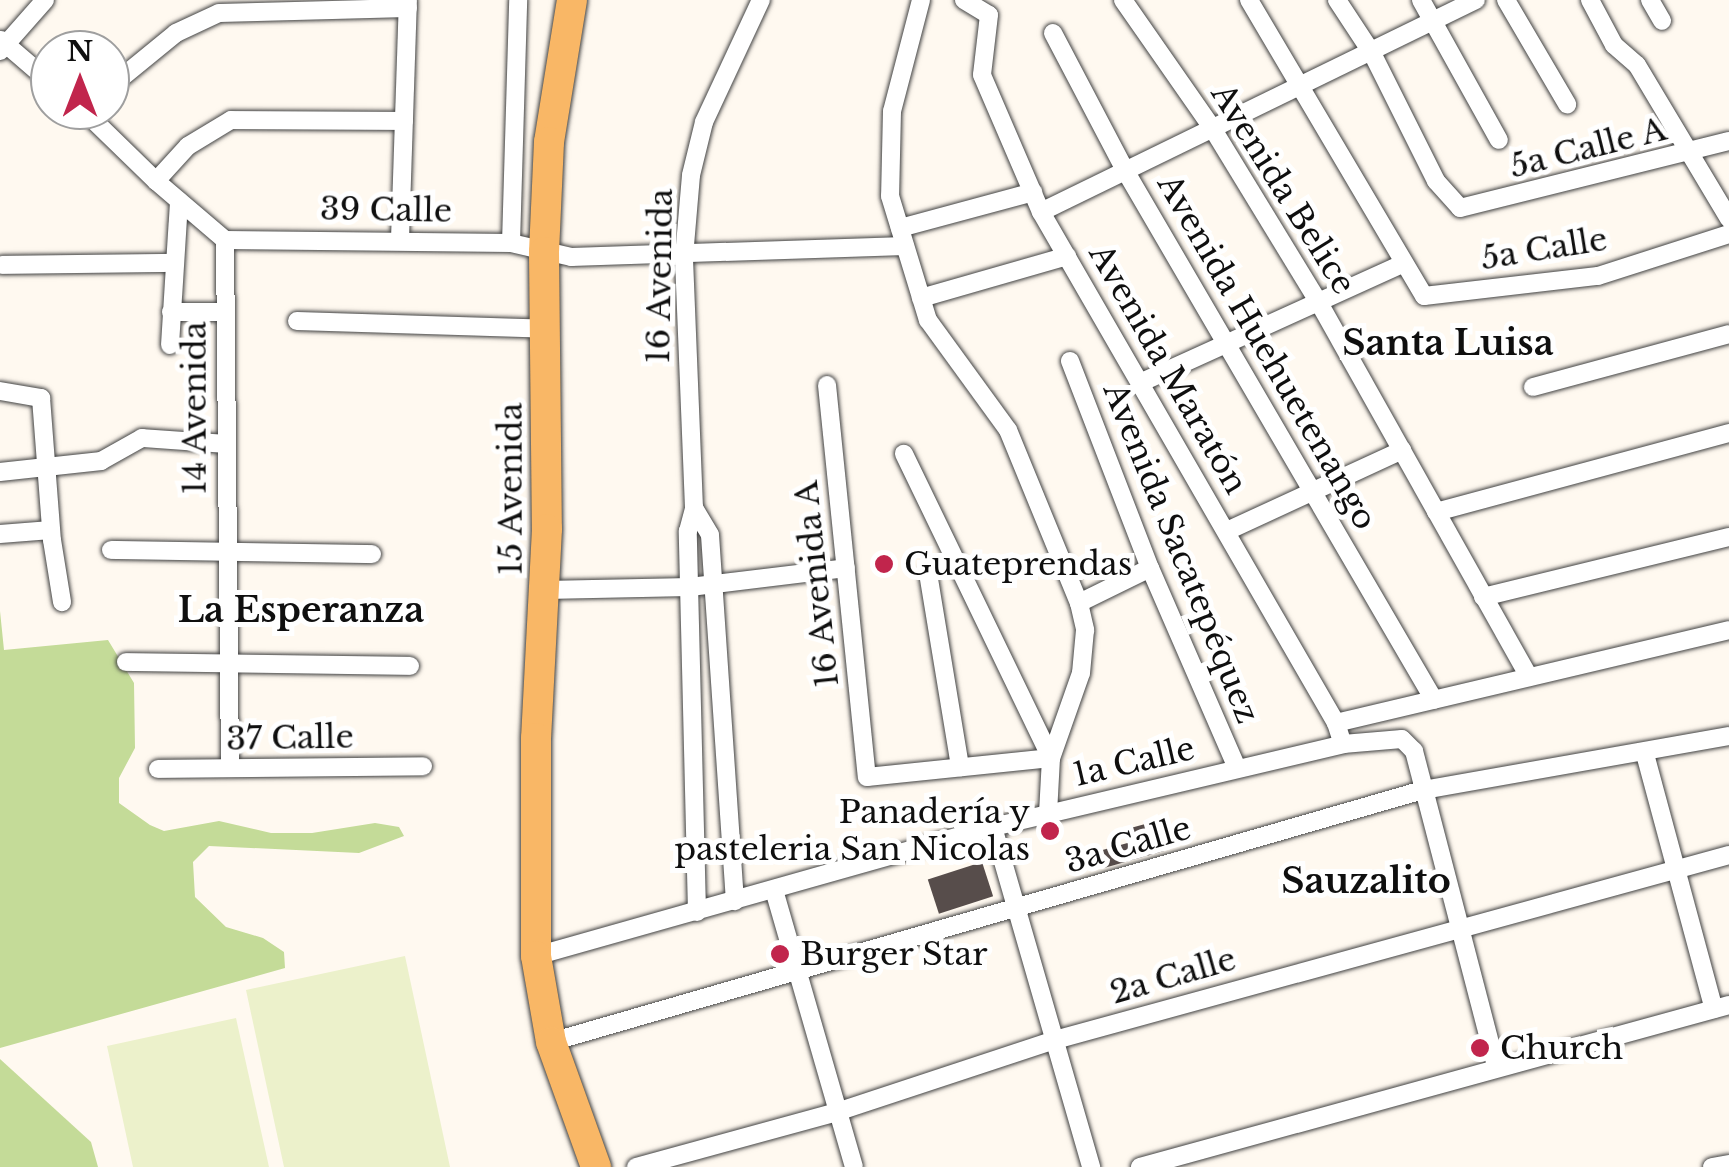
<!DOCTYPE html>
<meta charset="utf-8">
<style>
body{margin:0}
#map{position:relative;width:1729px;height:1167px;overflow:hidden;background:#fff9f0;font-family:"Libre Baskerville",serif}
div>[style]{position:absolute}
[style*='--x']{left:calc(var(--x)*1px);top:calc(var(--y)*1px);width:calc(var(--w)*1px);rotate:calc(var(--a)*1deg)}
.forest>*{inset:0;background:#c4db98}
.pitch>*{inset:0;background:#ecf1cb}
.building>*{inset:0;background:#574d4b;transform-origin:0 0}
.roads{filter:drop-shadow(0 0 2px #424242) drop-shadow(0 0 2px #424242)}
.minor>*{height:18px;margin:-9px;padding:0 9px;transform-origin:9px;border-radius:9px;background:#fff}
.primary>*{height:30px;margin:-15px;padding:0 15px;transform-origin:15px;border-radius:15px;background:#f9b766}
.dots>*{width:28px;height:28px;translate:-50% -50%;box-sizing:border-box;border:5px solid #fff;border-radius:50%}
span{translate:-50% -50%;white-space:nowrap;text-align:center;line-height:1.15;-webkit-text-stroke:10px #fff;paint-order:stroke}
.street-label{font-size:32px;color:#0f0f0f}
.poi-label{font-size:32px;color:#0f0f0f}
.left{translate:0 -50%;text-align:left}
.right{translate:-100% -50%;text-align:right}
.neighbourhood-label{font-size:35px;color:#0f0f0f;font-weight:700}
.north{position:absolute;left:30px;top:30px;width:100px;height:100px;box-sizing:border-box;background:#fff;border:2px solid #9f9f9f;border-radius:50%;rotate:0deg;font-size:28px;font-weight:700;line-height:40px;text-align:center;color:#0f0f0f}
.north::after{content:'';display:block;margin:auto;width:35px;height:45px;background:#c1254c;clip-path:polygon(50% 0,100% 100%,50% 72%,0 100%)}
</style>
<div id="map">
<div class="forest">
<i style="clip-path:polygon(0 611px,4px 650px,108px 640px,134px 683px,135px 748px,119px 778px,119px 803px,150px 825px,164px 831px,219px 821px,271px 833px,312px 833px,375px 823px,399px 827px,404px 836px,359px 853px,209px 846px,193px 862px,195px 897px,226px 927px,263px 938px,284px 952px,285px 968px,0 1048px)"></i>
<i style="clip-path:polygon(0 1059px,91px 1142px,98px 1167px,0 1167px)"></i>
</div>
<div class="pitch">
<i style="clip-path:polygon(405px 956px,450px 1167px,284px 1167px,246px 990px)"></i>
<i style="clip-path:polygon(236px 1018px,269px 1167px,133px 1167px,107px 1046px)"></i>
</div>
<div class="building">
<i style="clip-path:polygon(1156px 821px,1164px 851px,1104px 868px,1099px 851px,1131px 842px,1127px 829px)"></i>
<i style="left:982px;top:862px;width:36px;height:57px;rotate:72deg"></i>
</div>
<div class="roads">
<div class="minor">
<i style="--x:921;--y:0;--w:115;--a:104.6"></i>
<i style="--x:892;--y:111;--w:85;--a:91.3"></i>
<i style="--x:890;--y:196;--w:130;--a:73"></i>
<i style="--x:928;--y:320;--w:136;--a:54"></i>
<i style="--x:1008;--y:430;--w:187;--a:67.7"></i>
<i style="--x:1079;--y:603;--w:28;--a:77"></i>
<i style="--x:1085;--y:630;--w:43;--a:95.3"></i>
<i style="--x:1081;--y:673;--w:90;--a:109.4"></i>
<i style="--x:1051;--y:758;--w:56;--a:93.1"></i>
<i style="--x:964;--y:0;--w:29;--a:31"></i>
<i style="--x:989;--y:15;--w:60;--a:96.7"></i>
<i style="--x:982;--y:75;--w:149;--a:66.7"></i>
<i style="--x:1041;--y:212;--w:590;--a:60"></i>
<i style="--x:1336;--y:723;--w:22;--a:72"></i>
<i style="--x:1123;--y:0;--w:154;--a:55.1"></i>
<i style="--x:1211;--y:126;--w:205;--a:58.6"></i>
<i style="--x:1318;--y:301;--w:431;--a:60.7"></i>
<i style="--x:1249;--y:0;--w:344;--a:59.4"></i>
<i style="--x:1424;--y:296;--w:175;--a:-6.6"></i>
<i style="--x:1598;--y:276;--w:138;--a:-17.8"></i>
<i style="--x:1337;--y:0;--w:64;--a:56.6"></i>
<i style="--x:1372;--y:53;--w:143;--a:63.4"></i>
<i style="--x:1436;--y:181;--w:36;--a:48"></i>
<i style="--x:1460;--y:208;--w:277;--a:-14"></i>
<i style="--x:1421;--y:0;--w:160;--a:60.9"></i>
<i style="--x:1506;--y:0;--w:121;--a:59.6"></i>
<i style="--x:1590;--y:0;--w:51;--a:61.9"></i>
<i style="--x:1614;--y:45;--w:30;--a:41"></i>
<i style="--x:1637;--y:65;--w:179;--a:59.1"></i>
<i style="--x:1650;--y:0;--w:24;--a:60"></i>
<i style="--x:1053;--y:33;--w:157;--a:62.3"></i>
<i style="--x:1126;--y:172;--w:611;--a:59.74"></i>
<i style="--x:1;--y:40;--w:65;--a:40.6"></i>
<i style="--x:0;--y:51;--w:68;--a:-48.6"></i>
<i style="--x:110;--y:87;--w:85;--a:-39.3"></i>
<i style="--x:176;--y:33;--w:47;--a:-24.9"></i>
<i style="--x:219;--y:13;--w:189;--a:-1.5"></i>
<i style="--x:83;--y:110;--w:102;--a:44.2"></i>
<i style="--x:156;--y:181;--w:91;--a:40.5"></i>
<i style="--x:156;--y:181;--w:47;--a:-47.6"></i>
<i style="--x:188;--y:146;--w:50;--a:-31.2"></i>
<i style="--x:231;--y:120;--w:173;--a:0.3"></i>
<i style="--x:1041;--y:212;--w:484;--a:-26"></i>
<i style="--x:900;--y:228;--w:138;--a:-15.1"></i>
<i style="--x:400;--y:239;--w:239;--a:-88.1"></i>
<i style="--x:225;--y:240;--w:286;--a:0.6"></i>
<i style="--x:511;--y:243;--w:62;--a:13.1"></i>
<i style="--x:571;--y:257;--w:334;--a:-1.9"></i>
<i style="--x:225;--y:240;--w:528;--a:89.46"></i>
<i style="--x:511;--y:243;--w:243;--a:-88.3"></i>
<i style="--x:2;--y:265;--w:171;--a:-0.7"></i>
<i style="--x:921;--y:298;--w:152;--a:-16"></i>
<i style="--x:171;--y:312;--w:54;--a:0"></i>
<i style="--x:297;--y:321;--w:250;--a:1.8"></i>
<i style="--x:170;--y:345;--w:144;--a:-86.4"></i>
<i style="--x:1070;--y:361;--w:222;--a:68.9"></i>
<i style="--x:1150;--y:568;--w:218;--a:66.5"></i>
<i style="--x:1142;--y:382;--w:286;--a:-24.4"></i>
<i style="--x:827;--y:385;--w:394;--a:84.2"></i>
<i style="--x:867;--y:777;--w:185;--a:-5.9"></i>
<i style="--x:1051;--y:758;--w:338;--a:-115.8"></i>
<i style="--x:1533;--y:387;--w:203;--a:-15.1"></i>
<i style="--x:0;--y:391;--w:42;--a:9.7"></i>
<i style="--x:41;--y:398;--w:142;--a:85.6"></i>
<i style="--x:52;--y:540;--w:63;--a:80.8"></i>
<i style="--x:0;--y:472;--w:102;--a:-6.2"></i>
<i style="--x:101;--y:461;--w:47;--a:-29.3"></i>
<i style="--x:142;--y:438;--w:83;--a:4.1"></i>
<i style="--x:694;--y:508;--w:31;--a:59"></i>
<i style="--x:710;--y:535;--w:367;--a:86.1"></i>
<i style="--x:1436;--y:512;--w:303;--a:-15.1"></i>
<i style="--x:1227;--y:531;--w:193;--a:-24.8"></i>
<i style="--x:0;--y:534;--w:51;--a:-4.5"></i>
<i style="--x:111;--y:550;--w:261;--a:0.9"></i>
<i style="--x:928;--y:573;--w:197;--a:80.6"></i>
<i style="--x:545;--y:590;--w:145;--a:-1.2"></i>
<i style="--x:690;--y:587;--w:157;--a:-6.9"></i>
<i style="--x:1483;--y:597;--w:253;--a:-13.7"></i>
<i style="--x:1079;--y:603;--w:79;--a:-26.2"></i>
<i style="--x:126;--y:662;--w:284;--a:0.8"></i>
<i style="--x:1336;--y:723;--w:404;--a:-13.3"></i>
<i style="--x:1645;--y:754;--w:264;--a:74.9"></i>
<i style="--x:158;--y:769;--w:265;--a:-0.6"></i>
<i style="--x:993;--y:827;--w:354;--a:73.9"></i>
<i style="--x:774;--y:890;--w:288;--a:73.9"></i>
<i style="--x:697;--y:912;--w:381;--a:-91.4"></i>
<i style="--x:688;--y:531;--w:24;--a:-75"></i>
<i style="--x:694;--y:508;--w:251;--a:-92.3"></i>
<i style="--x:684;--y:257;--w:82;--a:-85.1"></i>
<i style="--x:691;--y:175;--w:55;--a:-76.2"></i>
<i style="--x:704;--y:122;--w:135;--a:-65"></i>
<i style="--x:536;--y:956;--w:475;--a:-15.8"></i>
<i style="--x:993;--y:827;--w:360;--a:-13.3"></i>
<i style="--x:1343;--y:744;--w:59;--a:-4.8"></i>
<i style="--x:1402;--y:739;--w:17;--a:45"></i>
<i style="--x:1414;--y:751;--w:325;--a:75.4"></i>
<i style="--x:551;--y:1042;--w:908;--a:-16.12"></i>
<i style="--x:1423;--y:790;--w:311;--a:-10"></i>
<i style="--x:636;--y:1167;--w:208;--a:-15.3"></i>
<i style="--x:837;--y:1112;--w:230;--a:-18.3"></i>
<i style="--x:1055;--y:1040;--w:699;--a:-15.35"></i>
<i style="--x:1140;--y:1167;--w:611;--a:-15.38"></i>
<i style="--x:1712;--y:1167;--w:17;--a:-10"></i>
</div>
<div class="primary">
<i style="--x:572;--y:0;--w:144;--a:99.2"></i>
<i style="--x:549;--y:142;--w:110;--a:92.6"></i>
<i style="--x:544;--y:252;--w:277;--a:89.4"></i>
<i style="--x:547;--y:529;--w:209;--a:93"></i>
<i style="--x:536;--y:738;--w:218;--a:90"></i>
<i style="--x:536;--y:956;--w:87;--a:80.1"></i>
<i style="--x:551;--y:1042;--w:133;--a:70.2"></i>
</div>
</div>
<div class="dots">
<i style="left:884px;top:564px;background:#c1254c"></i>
<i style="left:1050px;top:831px;background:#c1254c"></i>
<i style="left:780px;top:954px;background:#c1254c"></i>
<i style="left:1480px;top:1048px;background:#c1254c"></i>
</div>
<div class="street-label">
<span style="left:1588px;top:148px;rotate:-14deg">5a Calle A</span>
<span style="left:1283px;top:189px;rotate:58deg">Avenida Belice</span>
<span style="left:386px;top:210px;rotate:1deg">39 Calle</span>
<span style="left:1544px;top:249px;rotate:-9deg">5a Calle</span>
<span style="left:660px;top:276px;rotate:-89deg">16 Avenida</span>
<span style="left:1267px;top:352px;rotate:60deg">Avenida Huehuetenango</span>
<span style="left:1168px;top:369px;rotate:60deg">Avenida Maratón</span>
<span style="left:195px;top:408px;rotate:-90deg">14 Avenida</span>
<span style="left:511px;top:489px;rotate:-90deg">15 Avenida</span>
<span style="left:1181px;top:553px;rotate:68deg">Avenida Sacatepéquez</span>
<span style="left:817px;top:584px;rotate:-96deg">16 Avenida A</span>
<span style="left:290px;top:738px;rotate:-1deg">37 Calle</span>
<span style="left:1134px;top:762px;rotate:-13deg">1a Calle</span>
<span style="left:1128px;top:845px;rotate:-16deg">3a Calle</span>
<span style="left:1173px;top:976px;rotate:-16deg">2a Calle</span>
</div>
<div class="poi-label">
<span class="left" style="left:904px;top:564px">Guateprendas</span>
<span class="right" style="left:1030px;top:831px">Panadería y<br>pasteleria San Nicolas</span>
<span class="left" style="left:800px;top:954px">Burger Star</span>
<span class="left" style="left:1500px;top:1048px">Church</span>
</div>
<div class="neighbourhood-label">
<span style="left:1448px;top:343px">Santa Luisa</span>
<span style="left:301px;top:610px">La Esperanza</span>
<span style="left:1366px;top:881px">Sauzalito</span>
</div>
<div class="north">N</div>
</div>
